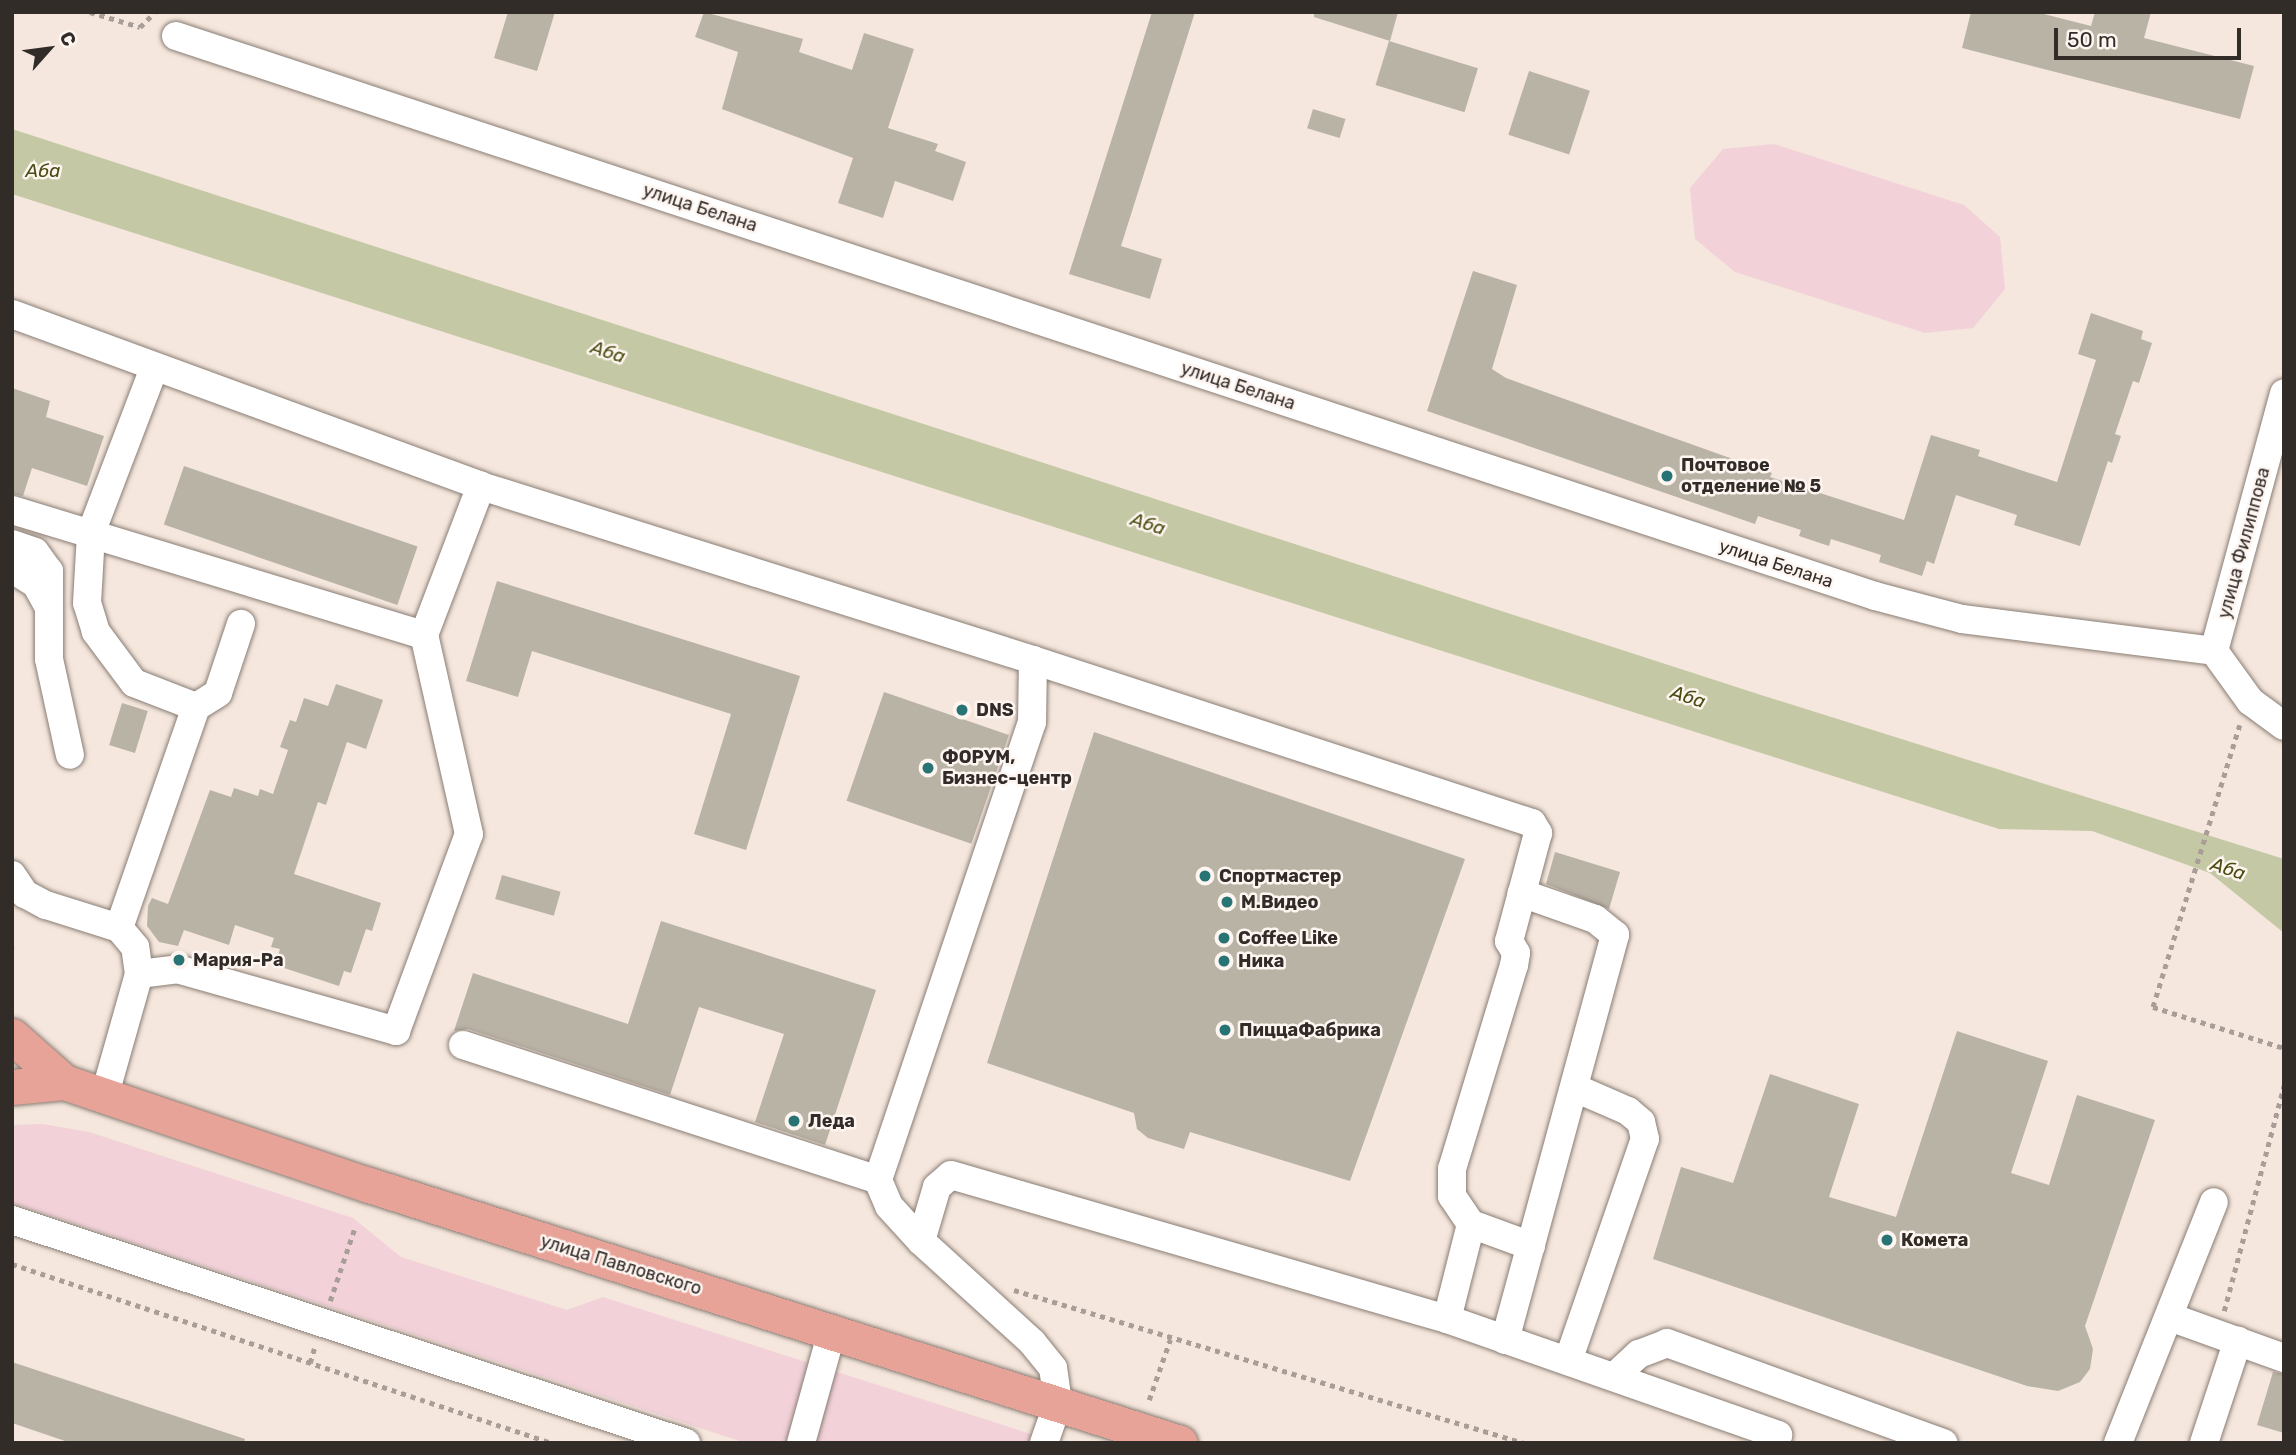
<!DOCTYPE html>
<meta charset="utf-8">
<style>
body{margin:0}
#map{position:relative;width:2296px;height:1455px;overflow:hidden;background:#f5e7dd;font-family:Rubik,sans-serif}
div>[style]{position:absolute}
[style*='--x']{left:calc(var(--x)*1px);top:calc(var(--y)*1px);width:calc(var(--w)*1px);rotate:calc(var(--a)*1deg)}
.green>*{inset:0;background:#f2d1d9}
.water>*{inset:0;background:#c4c8a4}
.building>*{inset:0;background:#b9b3a6;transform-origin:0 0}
.path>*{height:4.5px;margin-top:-2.25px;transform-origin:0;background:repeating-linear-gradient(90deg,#a99e97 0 5px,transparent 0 10px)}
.roads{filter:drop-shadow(0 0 2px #897d74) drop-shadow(0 0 2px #897d74)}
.minor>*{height:28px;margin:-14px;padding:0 14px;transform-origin:14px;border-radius:14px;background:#fff}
.major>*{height:35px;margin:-17.5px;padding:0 17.5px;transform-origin:17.5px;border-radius:17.5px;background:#e8a399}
.dots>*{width:19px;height:19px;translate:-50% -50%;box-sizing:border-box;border:4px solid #fef5f0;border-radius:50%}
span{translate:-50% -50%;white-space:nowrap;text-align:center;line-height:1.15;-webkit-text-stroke:5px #fef5f0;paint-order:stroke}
.street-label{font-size:18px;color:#322c29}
.poi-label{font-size:18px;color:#322c29;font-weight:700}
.left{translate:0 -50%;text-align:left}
.water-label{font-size:19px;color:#494d12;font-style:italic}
.frame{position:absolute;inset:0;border:14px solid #322c29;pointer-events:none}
.north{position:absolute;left:14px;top:14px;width:70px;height:70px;-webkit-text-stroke:5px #fef5f0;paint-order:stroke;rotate:62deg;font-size:19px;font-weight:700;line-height:28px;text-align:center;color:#322c29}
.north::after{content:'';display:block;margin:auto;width:24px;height:32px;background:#322c29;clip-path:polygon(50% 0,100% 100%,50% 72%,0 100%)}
.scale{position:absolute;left:2054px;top:28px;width:187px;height:32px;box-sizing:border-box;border:4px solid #322c29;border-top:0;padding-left:9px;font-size:21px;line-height:24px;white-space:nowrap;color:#322c29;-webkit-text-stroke:5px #fef5f0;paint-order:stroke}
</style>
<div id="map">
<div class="green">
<i style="clip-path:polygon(1774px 144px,1964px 205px,2000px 237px,2005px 289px,1973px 328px,1925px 333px,1735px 272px,1695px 239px,1690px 188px,1723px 149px)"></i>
<i style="clip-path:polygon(42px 1124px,89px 1132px,353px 1218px,401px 1257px,567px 1310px,603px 1297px,1059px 1443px,746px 1443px,12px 1203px,12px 1125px)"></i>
</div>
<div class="water">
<i style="clip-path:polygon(12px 129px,1761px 695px,2284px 859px,2284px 933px,2210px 873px,2092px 831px,1999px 829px,12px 194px)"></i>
</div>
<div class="building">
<i style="clip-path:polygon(508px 12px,555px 12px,537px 71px,494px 58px)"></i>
<i style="clip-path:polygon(704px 12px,803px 39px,799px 52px,852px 70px,864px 33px,914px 49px,888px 128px,938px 144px,935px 151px,966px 162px,953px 201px,895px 181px,883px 218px,838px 203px,853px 158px,722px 109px,738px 52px,695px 37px)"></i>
<i style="clip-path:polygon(1152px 12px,1195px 12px,1121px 246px,1162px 259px,1150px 299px,1069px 274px)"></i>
<i style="clip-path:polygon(1314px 12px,1398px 12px,1390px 41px,1314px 17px)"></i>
<i style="clip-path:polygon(1971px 12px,2036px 12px,2091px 26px,2095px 12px,2151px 12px,2144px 38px,2254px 66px,2240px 119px,1962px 48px)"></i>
<i style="left:1389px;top:41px;width:93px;height:46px;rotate:17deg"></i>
<i style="left:1529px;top:71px;width:64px;height:67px;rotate:18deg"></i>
<i style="left:1313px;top:109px;width:34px;height:20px;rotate:17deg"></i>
<i style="clip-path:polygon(1473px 271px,1517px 285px,1492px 369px,1506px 378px,1772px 473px,1770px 477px,1904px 520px,1931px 435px,1980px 450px,1978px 456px,2057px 482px,2096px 360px,2078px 354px,2091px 313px,2143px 331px,2141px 339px,2152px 343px,2139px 383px,2133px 381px,2115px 434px,2121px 436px,2112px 463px,2108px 461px,2080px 546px,2014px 525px,2017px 515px,1956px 495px,1934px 564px,1927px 561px,1922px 576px,1879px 562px,1881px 555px,1831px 539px,1829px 546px,1799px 536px,1801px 530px,1758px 516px,1755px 524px,1427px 411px)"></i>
<i style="clip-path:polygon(12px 388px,50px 401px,46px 417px,104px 436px,87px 486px,32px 468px,23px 496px,12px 494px)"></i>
<i style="left:184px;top:466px;width:247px;height:62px;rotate:19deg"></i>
<i style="clip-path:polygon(497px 581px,800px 676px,746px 850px,694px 834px,731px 714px,532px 651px,518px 697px,466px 681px)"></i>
<i style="clip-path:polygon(336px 684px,383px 700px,366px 749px,347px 742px,326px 805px,318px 802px,294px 874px,381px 903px,372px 931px,366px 929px,351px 973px,344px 971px,339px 986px,275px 965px,280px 949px,271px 947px,274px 938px,235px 925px,229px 945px,184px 930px,178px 946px,159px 942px,147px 926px,148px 906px,152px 898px,168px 904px,210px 790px,231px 797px,234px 788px,258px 796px,260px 789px,273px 794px,288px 750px,280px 747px,290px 720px,296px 722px,304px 698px,328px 706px)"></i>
<i style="left:884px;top:692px;width:132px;height:115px;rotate:19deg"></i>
<i style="left:122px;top:703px;width:27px;height:44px;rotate:17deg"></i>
<i style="clip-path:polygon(1094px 732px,1465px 859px,1350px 1181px,1190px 1132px,1184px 1149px,1148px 1138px,1137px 1129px,1134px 1113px,987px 1063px)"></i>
<i style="clip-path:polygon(1555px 852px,1620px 872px,1609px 909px,1546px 884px)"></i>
<i style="left:502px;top:875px;width:61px;height:25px;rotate:16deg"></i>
<i style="clip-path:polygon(661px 921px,876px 990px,825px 1145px,755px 1122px,784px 1034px,699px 1007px,670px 1095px,468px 1029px,454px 1031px,473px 973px,628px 1024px)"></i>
<i style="clip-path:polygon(1957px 1031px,2048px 1061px,2011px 1173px,2049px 1185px,2077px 1095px,2155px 1120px,2085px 1326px,2093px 1349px,2090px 1369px,2080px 1382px,2058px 1391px,2027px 1386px,1653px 1259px,1681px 1167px,1733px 1183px,1770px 1074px,1859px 1104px,1829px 1197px,1896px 1217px)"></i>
<i style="clip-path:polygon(12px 1362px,245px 1439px,244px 1443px,71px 1443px,12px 1423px)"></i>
<i style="clip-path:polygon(2273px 1372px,2284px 1374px,2284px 1433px,2257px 1425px)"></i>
</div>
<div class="path">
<i style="--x:90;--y:12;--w:52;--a:16.7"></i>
<i style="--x:140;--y:27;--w:21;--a:-45"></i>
<i style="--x:2240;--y:725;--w:295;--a:107.1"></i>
<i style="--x:2153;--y:1007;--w:137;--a:17.4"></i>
<i style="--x:12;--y:947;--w:2;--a:90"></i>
<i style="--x:12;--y:1264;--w:569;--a:18.34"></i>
<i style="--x:1014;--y:1290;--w:532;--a:16.7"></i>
<i style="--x:330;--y:1301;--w:75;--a:-71.3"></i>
<i style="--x:2224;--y:1311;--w:234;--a:-75.1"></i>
<i style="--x:310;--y:1363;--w:18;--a:-74"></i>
<i style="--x:1149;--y:1400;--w:64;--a:-70.7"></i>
</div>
<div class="roads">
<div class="minor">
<i style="--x:176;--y:36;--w:1789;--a:18.24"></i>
<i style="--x:1875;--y:596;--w:90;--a:14.8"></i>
<i style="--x:1962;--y:619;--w:254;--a:7.2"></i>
<i style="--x:2214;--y:651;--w:62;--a:54.2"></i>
<i style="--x:2250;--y:701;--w:42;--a:36.3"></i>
<i style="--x:12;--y:314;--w:500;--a:20.1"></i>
<i style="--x:481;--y:486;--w:579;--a:17.5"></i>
<i style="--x:1033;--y:660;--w:62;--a:90.9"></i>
<i style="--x:1032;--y:722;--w:483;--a:108.6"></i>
<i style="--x:12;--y:510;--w:431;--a:16.9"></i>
<i style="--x:12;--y:544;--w:24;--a:19"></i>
<i style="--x:35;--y:552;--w:24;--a:54"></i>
<i style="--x:49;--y:571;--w:88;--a:90"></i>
<i style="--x:49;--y:659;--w:98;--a:77.7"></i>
<i style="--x:12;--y:569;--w:28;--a:32"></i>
<i style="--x:36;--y:584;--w:23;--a:61"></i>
<i style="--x:2214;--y:651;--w:267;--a:-74.8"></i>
<i style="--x:1033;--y:660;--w:525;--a:18.09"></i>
<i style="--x:1532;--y:823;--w:12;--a:59"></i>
<i style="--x:1538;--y:833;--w:112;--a:105"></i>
<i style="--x:1509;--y:941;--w:14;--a:60"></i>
<i style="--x:1516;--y:953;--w:12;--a:99"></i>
<i style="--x:1514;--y:965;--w:213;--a:106.9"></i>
<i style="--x:1452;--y:1169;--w:27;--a:90"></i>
<i style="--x:1452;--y:1196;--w:34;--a:56"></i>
<i style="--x:1471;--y:1224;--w:64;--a:20.1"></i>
<i style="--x:196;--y:707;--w:26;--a:-32"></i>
<i style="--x:218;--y:693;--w:73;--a:-71.6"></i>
<i style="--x:12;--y:875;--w:23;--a:56"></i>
<i style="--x:25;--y:894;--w:24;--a:28"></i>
<i style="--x:46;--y:905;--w:77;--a:17.5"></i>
<i style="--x:139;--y:974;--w:38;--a:-7"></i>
<i style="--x:177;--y:969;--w:228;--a:15.8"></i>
<i style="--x:396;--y:1031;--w:210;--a:-69.7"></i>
<i style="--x:469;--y:834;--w:204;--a:-102.7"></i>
<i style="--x:424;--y:635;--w:160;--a:-69.1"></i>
<i style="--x:463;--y:1045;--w:436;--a:18"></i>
<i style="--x:878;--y:1180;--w:28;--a:67"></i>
<i style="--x:889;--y:1206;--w:47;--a:47.6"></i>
<i style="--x:105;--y:1094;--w:125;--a:-74.2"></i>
<i style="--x:139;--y:974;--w:27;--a:-98"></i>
<i style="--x:135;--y:947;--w:25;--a:-130"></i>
<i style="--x:119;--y:928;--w:234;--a:-70.8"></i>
<i style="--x:196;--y:707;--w:66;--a:-158.8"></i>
<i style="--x:134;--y:683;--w:64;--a:-126.7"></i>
<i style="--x:96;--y:632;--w:30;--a:-107"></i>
<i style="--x:87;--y:603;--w:70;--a:-86.7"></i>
<i style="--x:91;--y:533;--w:177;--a:-69.1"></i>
<i style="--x:12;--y:1220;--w:710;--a:18.31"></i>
<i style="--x:2170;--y:1317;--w:121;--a:19.8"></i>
<i style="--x:1447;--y:1319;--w:98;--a:-75.8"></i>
<i style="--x:1505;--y:1340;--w:420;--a:-74.8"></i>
<i style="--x:1615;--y:935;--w:26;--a:-141"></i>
<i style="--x:1595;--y:919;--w:78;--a:-160.6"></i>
<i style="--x:1568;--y:1361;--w:235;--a:-70.9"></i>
<i style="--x:1645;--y:1139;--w:17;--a:-103"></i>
<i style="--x:1641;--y:1122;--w:17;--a:-140"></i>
<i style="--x:1628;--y:1111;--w:58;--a:-156.5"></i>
<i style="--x:1614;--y:1377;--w:34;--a:-43"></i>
<i style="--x:1639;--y:1354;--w:30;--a:-21"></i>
<i style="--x:1667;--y:1343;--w:294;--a:19.9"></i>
<i style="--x:801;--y:1443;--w:116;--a:-74.5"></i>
<i style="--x:1044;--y:1443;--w:42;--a:-70.7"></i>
<i style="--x:1058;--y:1403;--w:35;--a:-98"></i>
<i style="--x:1053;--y:1368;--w:33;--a:-129"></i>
<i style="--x:1032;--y:1342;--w:150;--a:-137.7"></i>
<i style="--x:921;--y:1241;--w:56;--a:-73.5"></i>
<i style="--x:937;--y:1187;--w:18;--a:-41"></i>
<i style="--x:951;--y:1175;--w:516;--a:16.19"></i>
<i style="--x:1447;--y:1319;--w:351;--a:19.3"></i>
<i style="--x:1778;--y:1435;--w:9;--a:111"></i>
<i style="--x:2118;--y:1443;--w:259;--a:-68.3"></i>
<i style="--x:2204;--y:1443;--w:108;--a:-71.7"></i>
</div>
<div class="major">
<i style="--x:12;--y:1036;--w:69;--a:41.5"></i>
<i style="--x:64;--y:1082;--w:322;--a:18.7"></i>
<i style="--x:369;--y:1185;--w:851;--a:17.65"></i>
<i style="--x:12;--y:1087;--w:52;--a:-5.5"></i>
</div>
</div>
<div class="dots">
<i style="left:1667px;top:476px;background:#287374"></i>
<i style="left:962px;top:710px;background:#287374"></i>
<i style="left:928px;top:768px;background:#287374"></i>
<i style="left:1205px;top:876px;background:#287374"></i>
<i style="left:1227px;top:902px;background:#287374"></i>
<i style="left:1224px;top:938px;background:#287374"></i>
<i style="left:179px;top:960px;background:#287374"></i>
<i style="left:1224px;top:961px;background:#287374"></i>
<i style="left:1225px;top:1030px;background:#287374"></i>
<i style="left:794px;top:1121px;background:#287374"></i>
<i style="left:1887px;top:1240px;background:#287374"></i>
</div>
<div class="street-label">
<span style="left:700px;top:208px;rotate:18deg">улица Белана</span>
<span style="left:1238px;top:386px;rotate:18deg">улица Белана</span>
<span style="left:2244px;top:543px;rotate:-75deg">улица Филиппова</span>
<span style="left:1776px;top:564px;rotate:18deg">улица Белана</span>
<span style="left:621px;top:1265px;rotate:17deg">улица Павловского</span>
</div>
<div class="poi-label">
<span class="left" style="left:1681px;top:476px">Почтовое<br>отделение № 5</span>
<span class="left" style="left:976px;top:710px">DNS</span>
<span class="left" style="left:942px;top:768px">ФОРУМ,<br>Бизнес-центр</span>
<span class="left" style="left:1219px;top:876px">Спортмастер</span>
<span class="left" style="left:1241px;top:902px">М.Видео</span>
<span class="left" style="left:1238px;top:938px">Coffee Like</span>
<span class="left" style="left:193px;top:960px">Мария-Ра</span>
<span class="left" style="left:1238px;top:961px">Ника</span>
<span class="left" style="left:1239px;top:1030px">ПиццаФабрика</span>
<span class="left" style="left:808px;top:1121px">Леда</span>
<span class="left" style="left:1901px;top:1240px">Комета</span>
</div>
<div class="water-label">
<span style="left:43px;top:171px">Аба</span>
<span style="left:608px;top:352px;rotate:18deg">Аба</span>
<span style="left:1148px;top:524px;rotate:18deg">Аба</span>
<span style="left:1688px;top:697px;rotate:18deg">Аба</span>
<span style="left:2228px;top:869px;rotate:18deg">Аба</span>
</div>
<div class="frame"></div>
<div class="north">С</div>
<div class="scale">50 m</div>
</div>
